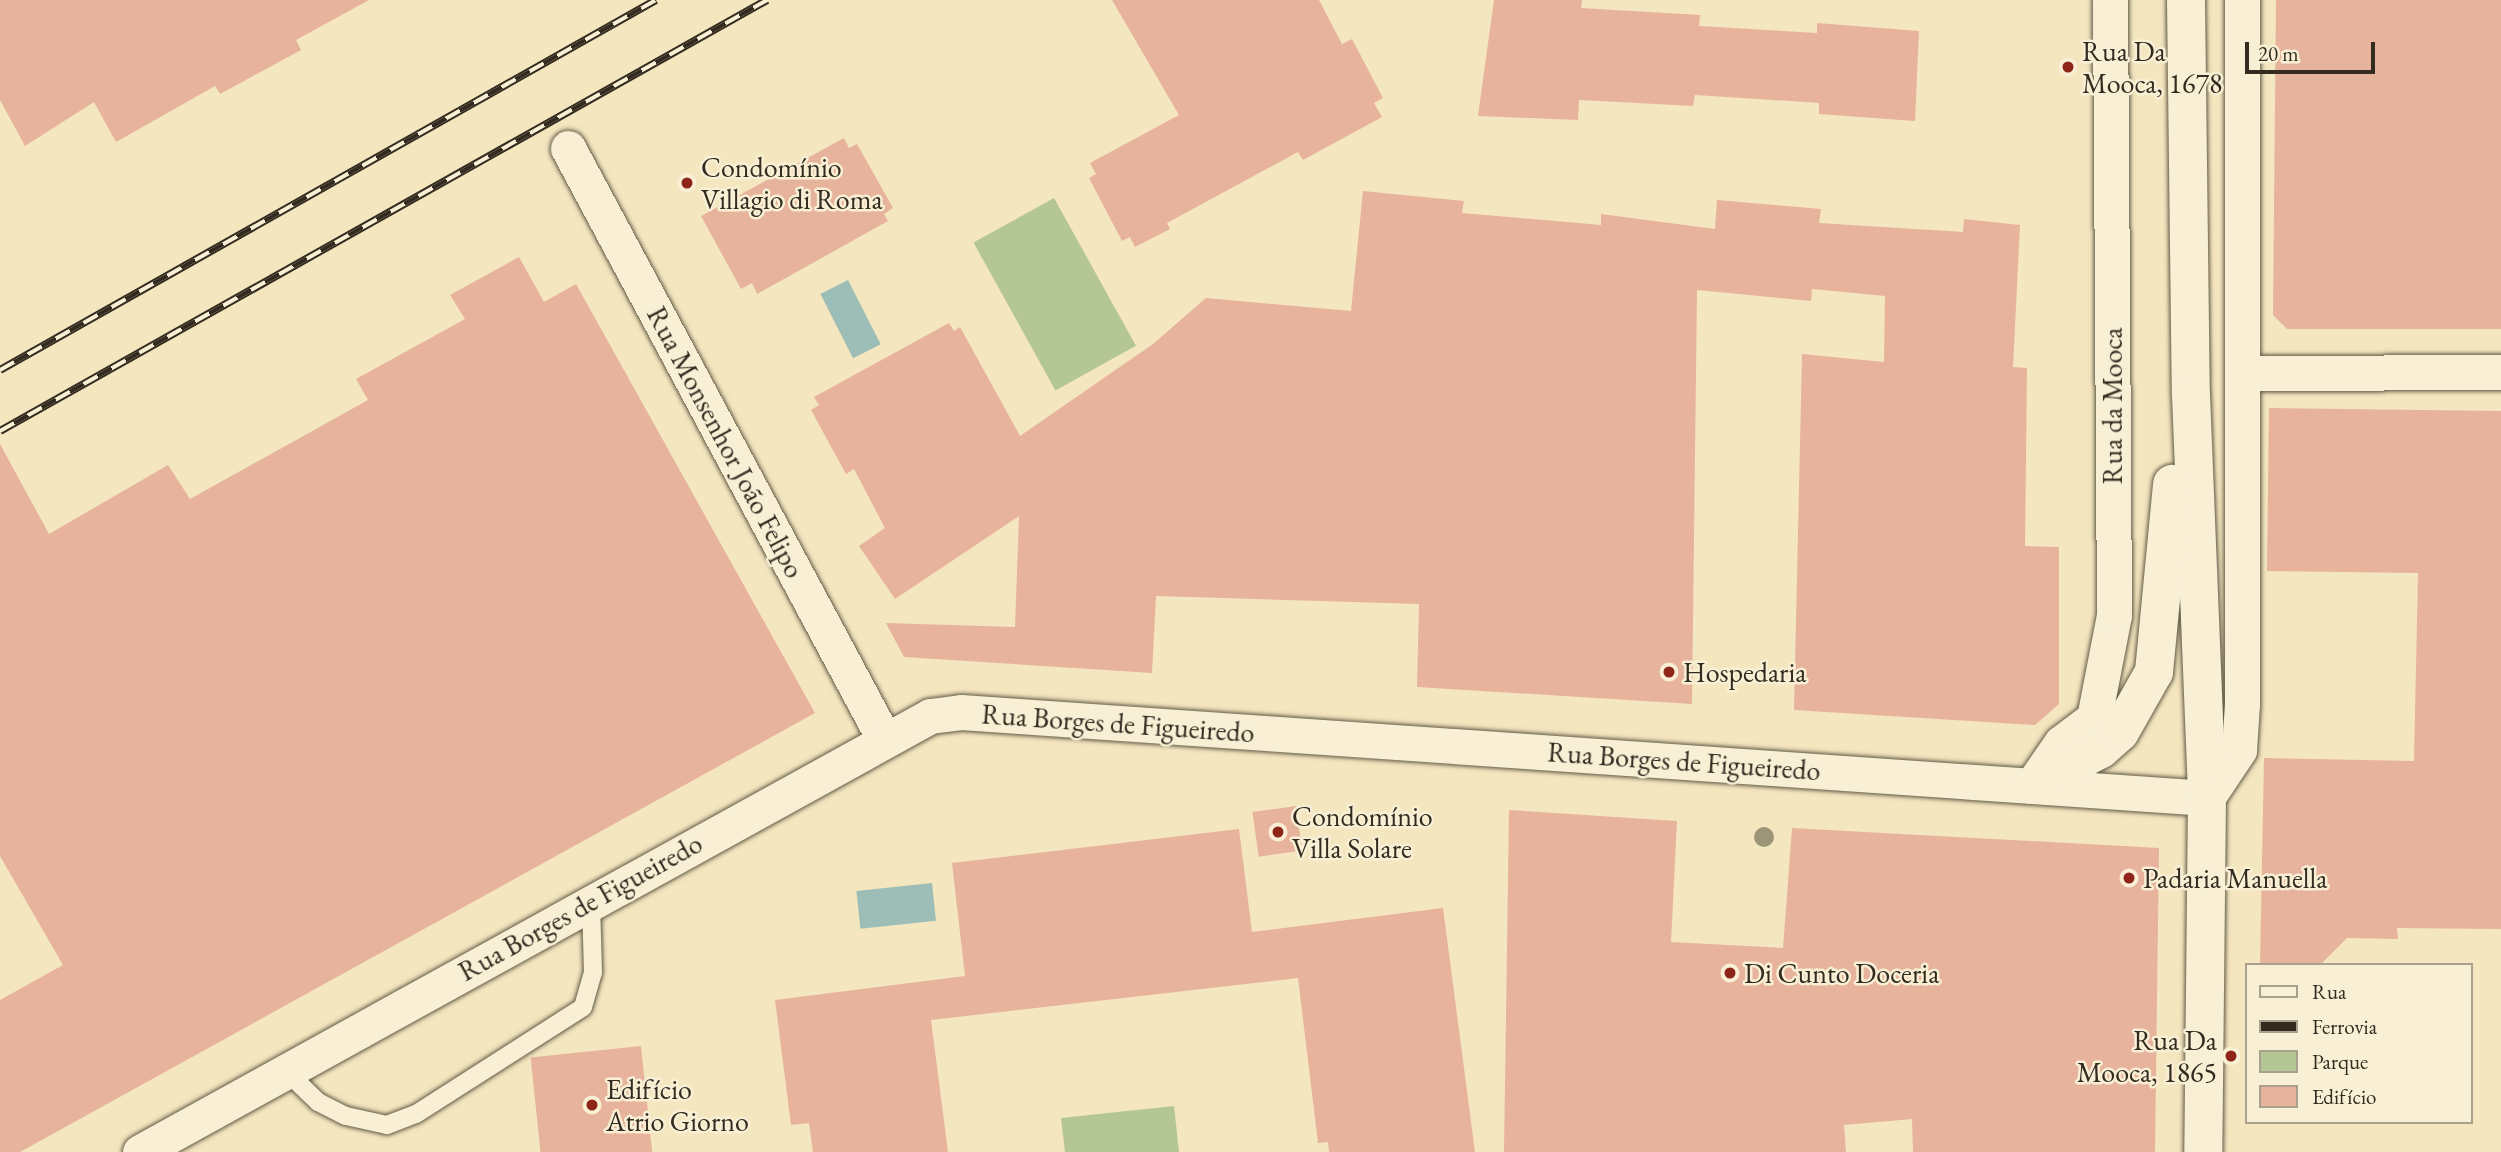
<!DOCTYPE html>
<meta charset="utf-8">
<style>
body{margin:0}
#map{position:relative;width:2501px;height:1152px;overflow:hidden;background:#f4e6be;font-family:"EB Garamond",serif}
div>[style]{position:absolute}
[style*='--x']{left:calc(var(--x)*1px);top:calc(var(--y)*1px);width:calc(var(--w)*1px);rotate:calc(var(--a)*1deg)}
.green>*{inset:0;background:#b5c696;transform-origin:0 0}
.water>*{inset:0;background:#9cbeb6;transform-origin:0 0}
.building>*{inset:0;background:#e7b39c;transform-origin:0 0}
.roads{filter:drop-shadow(0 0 2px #635a48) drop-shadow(0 0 2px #635a48)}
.lane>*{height:18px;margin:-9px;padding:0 9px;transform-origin:9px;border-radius:9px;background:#f8efd5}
.street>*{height:35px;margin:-17.5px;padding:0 17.5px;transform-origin:17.5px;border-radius:17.5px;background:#f8efd5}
.secondary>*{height:38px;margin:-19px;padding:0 19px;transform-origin:19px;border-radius:19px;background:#f8efd5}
.rail>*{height:8px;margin-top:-4px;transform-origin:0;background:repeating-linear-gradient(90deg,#f8efd5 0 16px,#332b20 0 32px);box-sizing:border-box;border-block:2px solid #332b20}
.trees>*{width:20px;height:20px;margin:-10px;border-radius:50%;background:#9c9578}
.dots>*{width:19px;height:19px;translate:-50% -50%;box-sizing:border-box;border:4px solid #f8efd5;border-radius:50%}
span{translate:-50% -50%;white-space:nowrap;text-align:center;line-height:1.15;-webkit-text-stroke:5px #f8efd5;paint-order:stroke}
.poi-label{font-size:28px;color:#332b20}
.left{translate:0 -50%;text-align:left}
.right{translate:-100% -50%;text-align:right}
.street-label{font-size:28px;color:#332b20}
.legend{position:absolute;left:2245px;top:963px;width:228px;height:161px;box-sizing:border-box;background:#f8efd5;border:2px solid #a9a18d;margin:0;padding:9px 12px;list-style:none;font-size:21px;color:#332b20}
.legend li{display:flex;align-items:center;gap:14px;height:35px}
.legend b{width:35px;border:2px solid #a9a18d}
.scale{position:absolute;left:2245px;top:42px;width:130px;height:32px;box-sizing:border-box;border:4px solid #332b20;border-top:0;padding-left:9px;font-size:21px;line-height:24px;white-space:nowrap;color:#332b20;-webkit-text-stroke:5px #f8efd5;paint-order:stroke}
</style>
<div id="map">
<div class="green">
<i style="left:1054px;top:198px;width:169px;height:92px;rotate:61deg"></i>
<i style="clip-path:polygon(1174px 1106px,1179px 1152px,1065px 1152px,1061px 1118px)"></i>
</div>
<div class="water">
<i style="left:848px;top:280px;width:72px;height:31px;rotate:63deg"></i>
<i style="left:932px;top:883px;width:38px;height:76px;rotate:84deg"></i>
</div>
<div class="building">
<i style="clip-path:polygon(0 0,369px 0,296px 40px,301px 50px,220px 94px,215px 86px,116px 142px,94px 102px,25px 146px,0 100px)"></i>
<i style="clip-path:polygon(1112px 0,1319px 0,1342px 44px,1352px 39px,1383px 98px,1374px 103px,1382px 117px,1303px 160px,1298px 152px,1167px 223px,1170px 229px,1135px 247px,1130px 237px,1122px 241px,1089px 178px,1096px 174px,1090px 163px,1179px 115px)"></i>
<i style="clip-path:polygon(1494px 0,1582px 0,1581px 8px,1700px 15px,1699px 26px,1817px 33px,1817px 23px,1919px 31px,1915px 121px,1819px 114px,1819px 103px,1695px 95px,1693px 106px,1579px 100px,1578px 120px,1478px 116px)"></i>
<i style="clip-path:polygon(2276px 0,2501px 0,2501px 329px,2287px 329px,2273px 315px)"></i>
<i style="clip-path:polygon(844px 138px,849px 148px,857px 144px,893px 208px,884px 214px,888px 221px,757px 294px,752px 283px,741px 289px,701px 216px)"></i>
<i style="clip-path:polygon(1363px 191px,1464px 201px,1462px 213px,1601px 225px,1601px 214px,1715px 229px,1717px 200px,1821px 209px,1819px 223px,1963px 232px,1964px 219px,2020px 225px,2013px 367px,2027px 368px,2025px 546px,2059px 547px,2059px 704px,2035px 725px,1794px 710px,1802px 354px,1884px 362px,1885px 296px,1812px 289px,1811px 301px,1697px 290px,1692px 704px,1417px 687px,1419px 604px,1156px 596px,1152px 673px,904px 657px,886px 623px,1015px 627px,1019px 516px,895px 599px,859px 546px,885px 528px,854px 469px,846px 474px,811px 410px,819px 405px,814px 397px,949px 323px,954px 331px,960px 327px,1020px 436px,1153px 344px,1206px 298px,1351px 311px)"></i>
<i style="clip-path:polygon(519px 257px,544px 302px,576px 284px,815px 713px,20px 1152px,0 1152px,0 1000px,63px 965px,0 856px,0 444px,49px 534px,168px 465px,190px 499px,368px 400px,356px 379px,465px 319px,450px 295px)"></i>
<i style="clip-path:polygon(2269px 408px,2501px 411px,2501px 929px,2397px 928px,2398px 939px,2347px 938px,2320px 965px,2260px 965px,2264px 758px,2414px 761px,2418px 573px,2267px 571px)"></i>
<i style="left:1296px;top:806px;width:45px;height:44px;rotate:82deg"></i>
<i style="clip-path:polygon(1509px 810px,1677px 821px,1671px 942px,1783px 948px,1792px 828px,2159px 848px,2155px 1152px,1913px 1152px,1912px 1119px,1844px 1125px,1846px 1152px,1504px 1152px)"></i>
<i style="clip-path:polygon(1239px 829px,1252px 932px,1443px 908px,1475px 1152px,1329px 1152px,1328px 1142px,1318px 1143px,1298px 978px,931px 1020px,948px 1152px,813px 1152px,809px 1123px,791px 1125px,775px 1000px,965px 976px,952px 863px)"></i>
<i style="left:641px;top:1046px;width:107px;height:111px;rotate:84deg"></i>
</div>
<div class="roads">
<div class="lane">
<i style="--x:286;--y:1071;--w:45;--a:44.1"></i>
<i style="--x:318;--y:1102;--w:31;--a:27"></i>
<i style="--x:346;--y:1116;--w:42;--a:12.4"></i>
<i style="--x:387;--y:1125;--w:31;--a:-21"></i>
<i style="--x:416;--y:1114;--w:198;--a:-32.6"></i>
<i style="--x:583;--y:1007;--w:35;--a:-74"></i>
<i style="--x:593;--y:973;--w:73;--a:-91.6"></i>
</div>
<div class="street">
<i style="--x:568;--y:148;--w:668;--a:61.86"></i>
<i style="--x:2242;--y:373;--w:259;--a:-0.2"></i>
<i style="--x:2032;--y:785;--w:51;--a:-55.4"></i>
<i style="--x:2061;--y:743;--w:41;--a:-37.1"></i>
<i style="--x:2094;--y:718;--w:105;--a:-79"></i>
<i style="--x:2114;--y:615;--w:615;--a:-90.37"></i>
<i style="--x:140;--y:1152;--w:902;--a:-28.89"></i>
<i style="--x:930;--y:716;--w:31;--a:-7"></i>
<i style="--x:961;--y:712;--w:1249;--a:3.95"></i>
<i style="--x:2207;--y:798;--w:58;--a:-56.3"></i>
<i style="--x:2239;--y:750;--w:46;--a:-86.3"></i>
<i style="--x:2242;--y:704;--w:704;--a:-90"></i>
</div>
<div class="secondary">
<i style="--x:2186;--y:0;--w:395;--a:89.3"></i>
<i style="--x:2191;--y:395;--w:403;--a:87.7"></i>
<i style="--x:2207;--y:798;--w:354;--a:90.6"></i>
<i style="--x:2032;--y:785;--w:78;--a:-27.6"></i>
<i style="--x:2101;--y:749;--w:25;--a:-42"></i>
<i style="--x:2120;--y:732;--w:69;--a:-60.5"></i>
<i style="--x:2154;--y:672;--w:189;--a:-84.5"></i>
</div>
</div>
<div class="rail">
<i style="--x:0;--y:370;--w:753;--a:-29.42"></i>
<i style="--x:0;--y:431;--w:880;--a:-29.33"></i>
</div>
<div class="trees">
<i style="left:1764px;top:837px"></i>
</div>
<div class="dots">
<i style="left:2068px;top:67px;background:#8f2418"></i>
<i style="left:687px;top:183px;background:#8f2418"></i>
<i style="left:1669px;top:672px;background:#8f2418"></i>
<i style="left:1278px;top:832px;background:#8f2418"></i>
<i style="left:2129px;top:878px;background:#8f2418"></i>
<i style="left:1730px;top:973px;background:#8f2418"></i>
<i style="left:2231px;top:1056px;background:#8f2418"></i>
<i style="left:592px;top:1105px;background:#8f2418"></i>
</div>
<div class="poi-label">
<span class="left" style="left:2082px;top:67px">Rua Da<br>Mooca, 1678</span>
<span class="left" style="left:701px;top:183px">Condomínio<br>Villagio di Roma</span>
<span class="left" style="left:1683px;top:672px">Hospedaria</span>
<span class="left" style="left:1292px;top:832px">Condomínio<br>Villa Solare</span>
<span class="left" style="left:2143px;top:878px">Padaria Manuella</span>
<span class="left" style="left:1744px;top:973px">Di Cunto Doceria</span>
<span class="right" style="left:2217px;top:1056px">Rua Da<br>Mooca, 1865</span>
<span class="left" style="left:606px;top:1105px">Edifício<br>Atrio Giorno</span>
</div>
<div class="street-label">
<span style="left:2112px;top:406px;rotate:-90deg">Rua da Mooca</span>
<span style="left:726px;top:442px;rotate:62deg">Rua Monsenhor João Felipo</span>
<span style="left:1118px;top:723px;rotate:4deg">Rua Borges de Figueiredo</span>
<span style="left:1684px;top:761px;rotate:4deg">Rua Borges de Figueiredo</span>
<span style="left:580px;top:907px;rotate:-29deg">Rua Borges de Figueiredo</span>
</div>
<ul class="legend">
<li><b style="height:9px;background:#f8efd5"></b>Rua</li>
<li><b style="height:9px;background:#332b20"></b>Ferrovia</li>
<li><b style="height:19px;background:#b5c696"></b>Parque</li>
<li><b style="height:19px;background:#e7b39c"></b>Edifício</li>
</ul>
<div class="scale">20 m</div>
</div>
